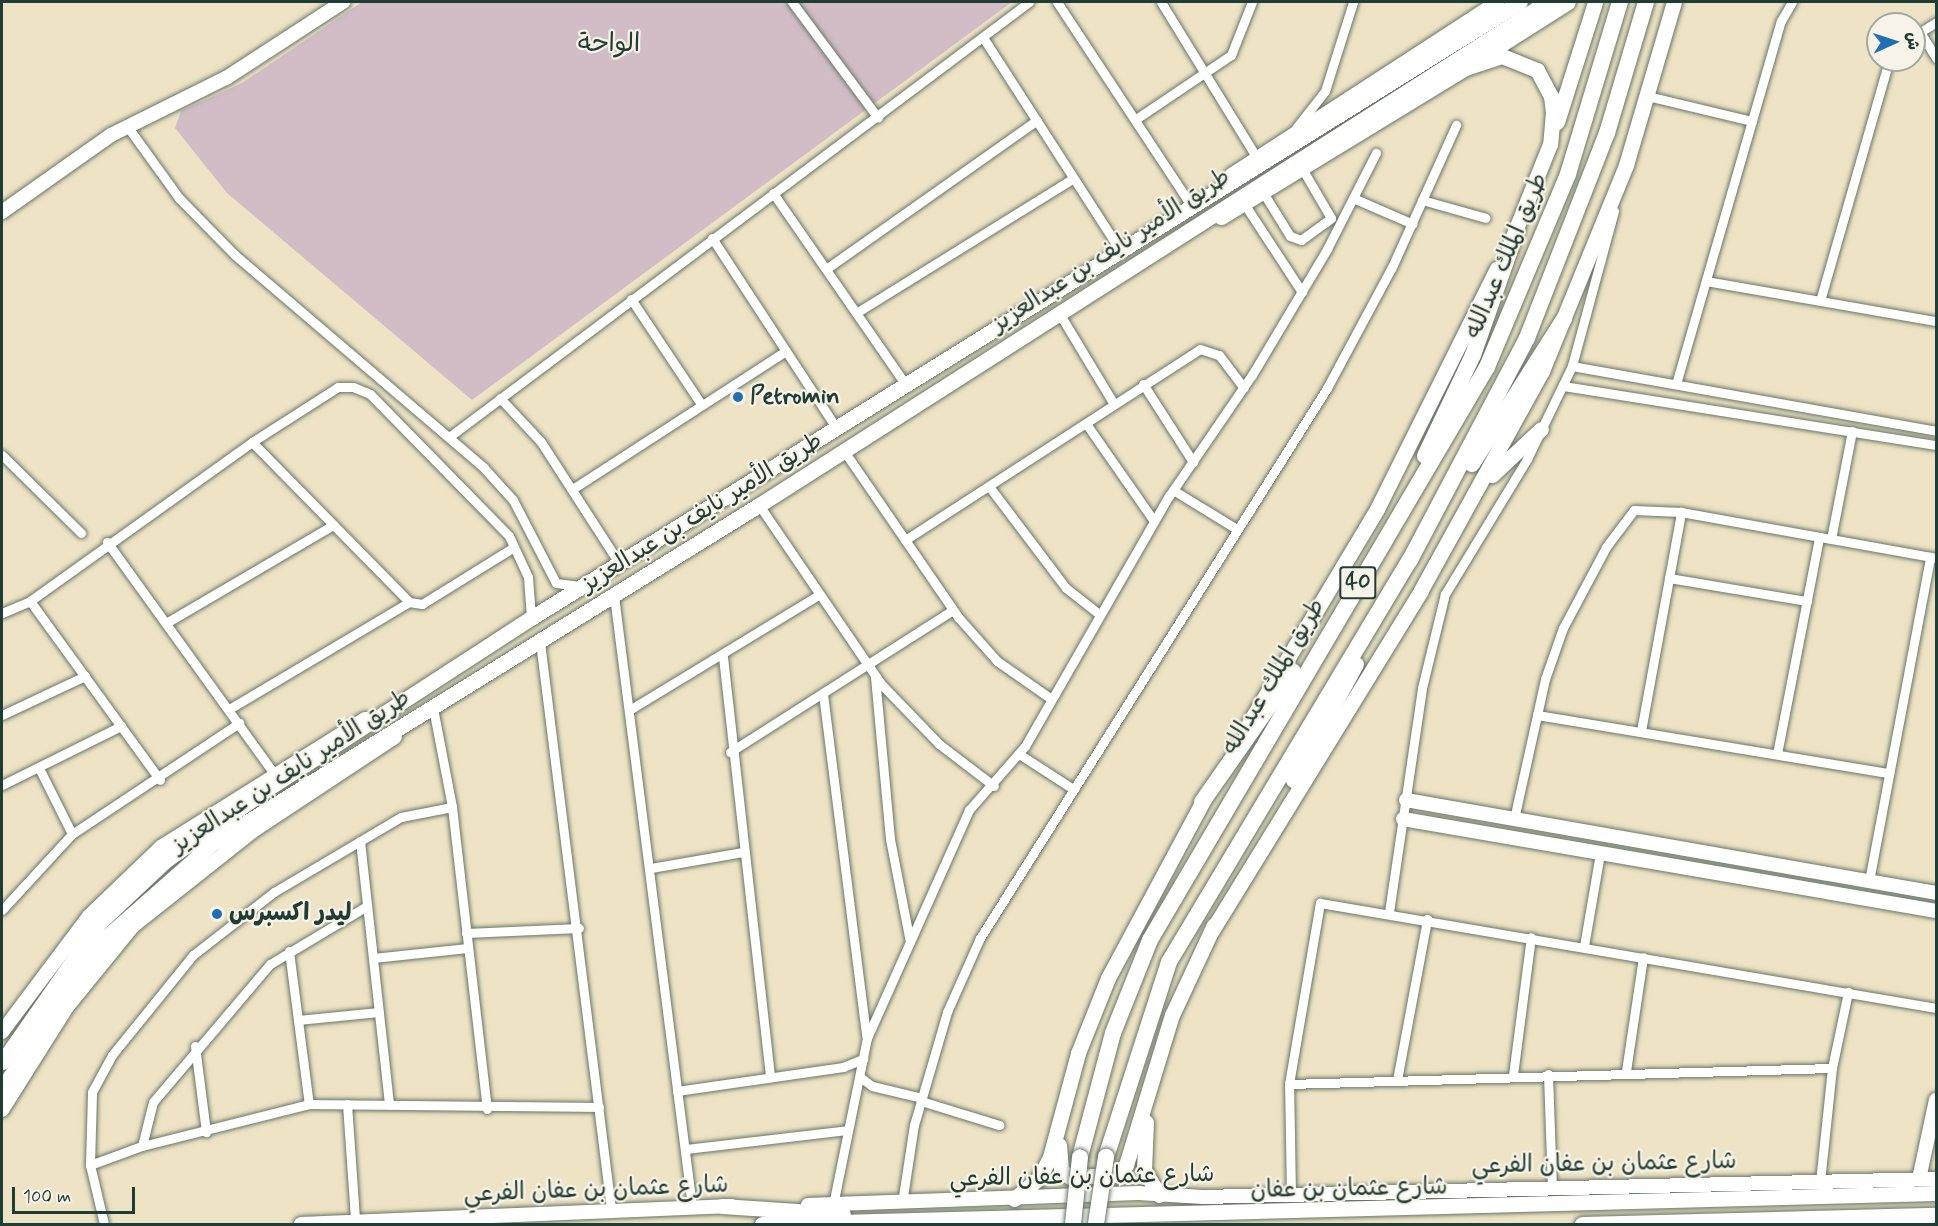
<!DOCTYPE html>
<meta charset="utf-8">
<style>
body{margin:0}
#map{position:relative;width:1938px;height:1226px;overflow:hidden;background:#eee3c5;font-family:Mynerve,"Playpen Sans Arabic",sans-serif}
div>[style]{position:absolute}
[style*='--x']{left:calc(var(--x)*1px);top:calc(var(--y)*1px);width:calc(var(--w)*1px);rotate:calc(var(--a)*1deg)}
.industrial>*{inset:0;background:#d2bdc7}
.roads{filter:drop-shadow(0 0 2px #677767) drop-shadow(0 0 2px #677767)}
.street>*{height:9px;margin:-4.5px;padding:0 4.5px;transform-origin:4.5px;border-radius:4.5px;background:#fff}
.secondary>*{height:14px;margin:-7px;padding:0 7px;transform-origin:7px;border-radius:7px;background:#fff}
.primary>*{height:15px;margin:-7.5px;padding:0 7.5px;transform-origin:7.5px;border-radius:7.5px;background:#fff}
.highway>*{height:16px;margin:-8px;padding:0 8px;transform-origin:8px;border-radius:8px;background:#fff}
.bridges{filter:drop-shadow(0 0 2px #677767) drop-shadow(0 0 2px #677767)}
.highway-bridge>*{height:16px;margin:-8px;padding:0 8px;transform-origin:8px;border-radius:8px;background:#fff}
.dots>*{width:16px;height:16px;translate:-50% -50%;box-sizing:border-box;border:3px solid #f7f3e8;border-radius:50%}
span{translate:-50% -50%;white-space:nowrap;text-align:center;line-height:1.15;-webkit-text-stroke:4.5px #f7f3e8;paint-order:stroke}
.shield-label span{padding:2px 4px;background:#f7f3e8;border:2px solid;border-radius:4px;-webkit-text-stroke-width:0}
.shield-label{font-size:22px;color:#1f3d34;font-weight:700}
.street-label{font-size:24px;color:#1f3d34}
.poi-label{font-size:24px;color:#1f3d34;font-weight:700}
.left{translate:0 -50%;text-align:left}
.neighbourhood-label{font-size:26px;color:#1f3d34}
.frame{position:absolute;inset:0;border:3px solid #1f3d34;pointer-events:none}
.north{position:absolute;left:1866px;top:12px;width:60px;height:60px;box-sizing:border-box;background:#f7f3e8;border:2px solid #a1aaa0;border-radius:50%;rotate:87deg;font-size:16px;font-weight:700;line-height:24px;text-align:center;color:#1f3d34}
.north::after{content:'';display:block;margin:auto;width:21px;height:27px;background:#1f6fb2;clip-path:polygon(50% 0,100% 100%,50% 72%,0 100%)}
.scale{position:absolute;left:12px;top:1187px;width:123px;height:27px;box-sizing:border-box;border:3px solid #1f3d34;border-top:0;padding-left:8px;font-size:18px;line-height:21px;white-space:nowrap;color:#1f3d34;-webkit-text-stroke:4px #f7f3e8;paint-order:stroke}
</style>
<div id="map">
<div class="industrial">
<i style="clip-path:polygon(362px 2px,1012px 2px,472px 400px,227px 193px,175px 128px,181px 111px,242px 83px)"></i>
</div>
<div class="roads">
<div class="street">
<i style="--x:792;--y:2;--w:144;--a:53.4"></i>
<i style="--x:1057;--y:2;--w:245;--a:56.6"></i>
<i style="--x:1161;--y:2;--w:180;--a:58.4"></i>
<i style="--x:1920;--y:32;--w:31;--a:58"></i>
<i style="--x:1914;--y:36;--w:26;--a:-32"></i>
<i style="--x:984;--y:39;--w:251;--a:57.2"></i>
<i style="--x:1647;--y:96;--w:108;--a:13.4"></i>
<i style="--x:1136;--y:119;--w:115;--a:-34"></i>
<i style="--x:1231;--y:55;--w:57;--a:-68.4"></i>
<i style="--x:127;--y:126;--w:89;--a:54.2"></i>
<i style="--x:179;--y:198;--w:80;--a:45.5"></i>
<i style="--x:235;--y:255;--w:328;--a:40.5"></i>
<i style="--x:484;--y:468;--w:43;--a:47.8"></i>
<i style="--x:513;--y:500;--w:93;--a:62.6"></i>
<i style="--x:556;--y:583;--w:24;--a:7"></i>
<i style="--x:1296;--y:128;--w:47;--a:-51.9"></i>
<i style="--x:1325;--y:91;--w:93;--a:-72.5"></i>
<i style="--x:773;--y:193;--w:234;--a:55.3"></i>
<i style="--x:1264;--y:194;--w:49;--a:58.2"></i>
<i style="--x:1290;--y:236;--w:12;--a:20"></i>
<i style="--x:1301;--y:240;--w:37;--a:-36"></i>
<i style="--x:1331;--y:218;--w:56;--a:-120.3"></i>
<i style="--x:1353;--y:198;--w:65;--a:23.4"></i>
<i style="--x:1422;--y:200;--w:66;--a:15.7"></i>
<i style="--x:1245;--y:205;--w:104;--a:56.8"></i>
<i style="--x:1614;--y:211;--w:161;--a:105.2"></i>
<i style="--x:1572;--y:366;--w:370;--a:10.1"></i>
<i style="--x:712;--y:238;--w:228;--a:56.8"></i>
<i style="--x:826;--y:269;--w:258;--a:-35.2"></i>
<i style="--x:1706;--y:281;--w:233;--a:9.9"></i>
<i style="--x:631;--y:299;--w:126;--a:56.3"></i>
<i style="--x:1820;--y:301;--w:251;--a:-74"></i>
<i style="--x:856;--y:313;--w:256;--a:-31.8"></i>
<i style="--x:1059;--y:313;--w:106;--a:58.9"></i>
<i style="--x:1143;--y:384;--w:93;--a:57.3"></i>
<i style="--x:1676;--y:384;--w:378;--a:-73.9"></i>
<i style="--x:1781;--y:21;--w:22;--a:-60"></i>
<i style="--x:1563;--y:386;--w:378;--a:9"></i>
<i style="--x:500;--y:398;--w:60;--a:47"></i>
<i style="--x:541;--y:442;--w:144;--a:57.2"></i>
<i style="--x:1087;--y:425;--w:117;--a:55.1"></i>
<i style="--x:449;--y:437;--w:725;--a:-36.87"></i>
<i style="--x:252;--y:442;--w:224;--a:45.5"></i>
<i style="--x:409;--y:602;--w:13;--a:9"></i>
<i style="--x:422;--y:604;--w:108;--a:-31.8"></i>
<i style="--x:844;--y:451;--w:201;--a:55.5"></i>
<i style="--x:958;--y:617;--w:59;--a:48.4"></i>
<i style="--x:997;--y:661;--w:65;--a:34.9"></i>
<i style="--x:2;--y:455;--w:111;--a:44.6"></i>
<i style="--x:574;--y:488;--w:252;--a:-32.9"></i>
<i style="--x:991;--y:489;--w:124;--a:52.9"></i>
<i style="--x:1066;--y:588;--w:42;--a:38.2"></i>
<i style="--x:1173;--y:490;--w:73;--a:31.5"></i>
<i style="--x:759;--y:505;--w:218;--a:55.7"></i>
<i style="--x:882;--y:685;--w:82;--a:46"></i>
<i style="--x:939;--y:744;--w:69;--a:37.4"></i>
<i style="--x:1831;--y:539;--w:110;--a:-79"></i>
<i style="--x:905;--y:540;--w:351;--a:-32.9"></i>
<i style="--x:1200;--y:349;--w:20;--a:18"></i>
<i style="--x:1219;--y:355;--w:41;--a:52.9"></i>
<i style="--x:107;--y:542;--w:284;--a:54.2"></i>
<i style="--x:1669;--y:578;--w:140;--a:9.5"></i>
<i style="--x:614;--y:596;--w:616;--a:82.72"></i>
<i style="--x:30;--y:601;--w:221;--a:54"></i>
<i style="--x:2;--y:613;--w:30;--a:-23"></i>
<i style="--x:30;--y:601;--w:273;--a:-35.6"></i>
<i style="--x:252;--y:442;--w:102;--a:-32.6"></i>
<i style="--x:338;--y:387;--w:15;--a:0"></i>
<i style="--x:353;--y:387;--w:18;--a:22"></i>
<i style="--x:370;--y:394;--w:199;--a:45.6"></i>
<i style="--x:509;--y:536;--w:45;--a:65.1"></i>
<i style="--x:528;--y:577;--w:41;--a:85.8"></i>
<i style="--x:166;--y:623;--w:194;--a:-30.4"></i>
<i style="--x:540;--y:642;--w:571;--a:82.86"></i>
<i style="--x:723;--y:657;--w:423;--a:83.6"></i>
<i style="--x:875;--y:677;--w:163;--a:84.7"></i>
<i style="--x:890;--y:839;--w:105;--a:79"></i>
<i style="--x:823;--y:694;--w:344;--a:82.8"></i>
<i style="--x:433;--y:708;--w:101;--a:79.1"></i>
<i style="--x:452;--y:807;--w:304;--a:83.4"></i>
<i style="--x:229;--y:709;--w:209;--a:-30.7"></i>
<i style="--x:631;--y:709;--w:218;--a:-31.3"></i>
<i style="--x:2;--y:715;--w:92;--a:-25.2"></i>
<i style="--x:1537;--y:715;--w:357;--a:9.4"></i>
<i style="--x:1641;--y:731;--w:223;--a:-79.6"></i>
<i style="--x:730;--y:752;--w:264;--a:-32.5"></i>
<i style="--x:1019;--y:754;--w:64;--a:32.9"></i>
<i style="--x:1777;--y:754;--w:221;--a:-79"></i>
<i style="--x:39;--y:768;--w:74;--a:63.4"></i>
<i style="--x:2;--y:785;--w:133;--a:-26.4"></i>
<i style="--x:1514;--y:819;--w:143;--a:-77.5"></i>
<i style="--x:1545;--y:679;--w:54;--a:-70.6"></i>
<i style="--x:1563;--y:628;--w:92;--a:-62"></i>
<i style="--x:1606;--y:547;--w:46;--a:-52.9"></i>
<i style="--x:1634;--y:510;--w:47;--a:2.4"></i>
<i style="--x:1681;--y:512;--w:259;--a:10.2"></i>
<i style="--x:360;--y:841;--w:265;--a:83.7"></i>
<i style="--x:651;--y:868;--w:93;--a:-9.9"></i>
<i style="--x:1869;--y:881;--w:330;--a:-79.3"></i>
<i style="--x:2;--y:910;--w:103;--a:-47.4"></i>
<i style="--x:72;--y:834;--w:201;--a:-33.6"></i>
<i style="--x:1389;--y:912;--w:226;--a:-81.6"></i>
<i style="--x:1422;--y:688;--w:97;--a:-76.3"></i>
<i style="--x:1445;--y:594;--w:158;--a:-58.7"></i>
<i style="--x:1527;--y:459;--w:103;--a:-64.2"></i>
<i style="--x:466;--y:933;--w:113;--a:-2.5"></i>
<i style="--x:1584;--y:946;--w:94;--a:-80.2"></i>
<i style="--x:289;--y:951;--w:154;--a:82.6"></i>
<i style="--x:373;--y:958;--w:95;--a:-6.1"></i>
<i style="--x:298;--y:1020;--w:81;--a:-5.6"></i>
<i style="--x:195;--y:1046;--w:87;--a:82.7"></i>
<i style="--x:1626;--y:1071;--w:115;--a:-81.5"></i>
<i style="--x:1548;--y:1074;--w:114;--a:88"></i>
<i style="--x:1513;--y:1075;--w:139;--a:-82.6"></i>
<i style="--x:860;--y:1077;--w:15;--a:37"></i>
<i style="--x:872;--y:1086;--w:51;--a:13.5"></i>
<i style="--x:1397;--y:1080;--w:164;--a:-79.4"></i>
<i style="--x:1289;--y:1084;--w:543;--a:-1.69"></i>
<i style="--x:677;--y:1091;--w:168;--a:-8.2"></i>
<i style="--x:843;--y:1067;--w:22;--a:-22"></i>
<i style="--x:921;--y:1101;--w:82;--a:17.1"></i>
<i style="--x:347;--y:1104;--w:114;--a:86"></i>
<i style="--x:142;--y:1146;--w:45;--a:-76"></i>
<i style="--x:153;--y:1102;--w:181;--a:-49.7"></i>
<i style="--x:270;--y:964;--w:113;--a:-30.9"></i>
<i style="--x:686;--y:1149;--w:162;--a:-6.7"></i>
<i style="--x:90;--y:1165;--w:55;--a:-20.1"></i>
<i style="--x:142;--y:1146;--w:172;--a:-14.1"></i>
<i style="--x:309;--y:1104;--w:290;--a:0.6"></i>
<i style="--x:1820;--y:1182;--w:115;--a:-84"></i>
<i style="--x:1832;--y:1068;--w:78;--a:-78.1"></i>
<i style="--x:1291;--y:1194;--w:110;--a:-91"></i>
<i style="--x:1289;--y:1084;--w:184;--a:-80.3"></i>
<i style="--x:1320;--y:903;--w:625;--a:9.67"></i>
<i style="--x:902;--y:1203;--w:79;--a:-81.3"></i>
<i style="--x:914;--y:1125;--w:118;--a:-73.7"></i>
<i style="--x:947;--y:1012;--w:81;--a:-66"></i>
<i style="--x:980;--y:938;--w:650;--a:-57.75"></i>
<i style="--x:1327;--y:388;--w:137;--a:-61.8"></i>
<i style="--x:1392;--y:267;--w:156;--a:-65.7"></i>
<i style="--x:833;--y:1205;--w:170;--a:-78.5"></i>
<i style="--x:867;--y:1038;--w:250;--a:-65.9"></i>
<i style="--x:969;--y:810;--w:85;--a:-48.8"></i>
<i style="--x:1025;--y:746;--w:289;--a:-60.1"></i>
<i style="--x:1169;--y:496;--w:147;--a:-55.6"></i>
<i style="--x:1252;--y:375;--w:147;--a:-59.2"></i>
<i style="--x:1327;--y:249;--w:108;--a:-63"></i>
<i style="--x:104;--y:1224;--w:61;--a:-103.3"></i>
<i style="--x:90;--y:1165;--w:73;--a:-88.4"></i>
<i style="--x:92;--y:1092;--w:42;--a:-61.6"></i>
<i style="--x:112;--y:1055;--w:129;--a:-51"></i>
<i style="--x:193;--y:955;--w:103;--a:-37.9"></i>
<i style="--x:274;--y:892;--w:147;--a:-30.6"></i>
<i style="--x:401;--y:817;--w:52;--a:-11.1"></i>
</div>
<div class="secondary">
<i style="--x:2;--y:212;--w:133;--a:-35.2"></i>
<i style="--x:111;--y:135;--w:128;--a:-26.4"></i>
<i style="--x:226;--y:78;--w:140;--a:-33"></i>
<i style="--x:1406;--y:800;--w:538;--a:9.95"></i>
<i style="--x:1403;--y:819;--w:541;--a:9.79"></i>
<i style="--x:2;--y:1032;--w:145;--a:-53.1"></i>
<i style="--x:89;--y:916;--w:100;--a:-43.8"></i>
<i style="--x:161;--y:847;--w:241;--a:-32.1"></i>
<i style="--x:2;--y:1110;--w:122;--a:-57.7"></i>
<i style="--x:67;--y:1007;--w:104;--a:-50.8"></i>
<i style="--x:133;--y:926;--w:153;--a:-38.4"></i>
<i style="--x:253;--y:831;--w:170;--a:-33.5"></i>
<i style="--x:1919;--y:1179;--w:81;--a:-77.9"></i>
<i style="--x:808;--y:1205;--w:330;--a:-2.1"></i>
<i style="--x:1138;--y:1193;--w:65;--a:3.5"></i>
<i style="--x:1203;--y:1197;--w:733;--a:-1.41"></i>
<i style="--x:301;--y:1224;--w:431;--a:-2.4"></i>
</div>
<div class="primary">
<i style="--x:1480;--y:58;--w:104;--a:-32.5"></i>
<i style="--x:1557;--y:122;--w:126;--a:-72.4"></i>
<i style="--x:1231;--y:175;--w:317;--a:-33"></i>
<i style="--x:1221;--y:217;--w:286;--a:-31.4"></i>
<i style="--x:1465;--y:68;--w:39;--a:-18"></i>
<i style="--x:1502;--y:56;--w:38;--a:22"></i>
<i style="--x:1537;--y:70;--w:30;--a:62"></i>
<i style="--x:1551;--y:96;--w:16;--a:83"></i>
<i style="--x:1553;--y:112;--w:32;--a:95"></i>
<i style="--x:1550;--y:144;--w:105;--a:111.9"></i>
<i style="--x:1492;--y:475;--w:67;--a:-43.2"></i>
<i style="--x:1249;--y:723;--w:249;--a:-59.1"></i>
<i style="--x:1377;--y:509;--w:269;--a:-63.5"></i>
<i style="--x:1293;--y:780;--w:132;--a:-61.5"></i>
<i style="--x:1211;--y:932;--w:401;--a:-58.4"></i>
<i style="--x:1421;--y:590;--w:250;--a:-61.1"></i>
<i style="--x:1542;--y:371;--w:222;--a:-67.8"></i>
<i style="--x:1626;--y:165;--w:170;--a:-73.6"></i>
<i style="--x:2;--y:1062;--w:169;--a:-55.1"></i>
<i style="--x:99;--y:923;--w:92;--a:-43.2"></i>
<i style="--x:166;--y:860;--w:126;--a:-35"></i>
<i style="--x:269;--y:788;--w:312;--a:-33"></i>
<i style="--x:531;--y:618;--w:1165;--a:-31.92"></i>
<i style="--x:2;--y:1088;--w:181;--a:-55.6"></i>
<i style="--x:104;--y:939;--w:145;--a:-41.4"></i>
<i style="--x:213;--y:843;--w:642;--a:-31.76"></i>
<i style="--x:759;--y:505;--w:935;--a:-32.55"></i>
<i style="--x:1146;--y:1122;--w:48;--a:92.4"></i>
<i style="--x:1144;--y:1170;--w:29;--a:59"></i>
<i style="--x:1059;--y:1145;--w:25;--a:85"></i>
<i style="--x:1061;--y:1170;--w:11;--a:38"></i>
<i style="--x:1070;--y:1177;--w:46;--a:-2.5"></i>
<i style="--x:1116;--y:1175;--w:14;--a:-45"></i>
<i style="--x:1126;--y:1165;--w:157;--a:-73"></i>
<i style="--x:1172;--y:1015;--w:99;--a:-65"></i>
<i style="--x:1014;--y:1199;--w:33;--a:-40"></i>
<i style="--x:1039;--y:1178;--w:24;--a:-62"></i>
<i style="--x:1050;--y:1157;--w:108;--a:-74.9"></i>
<i style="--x:1078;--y:1053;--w:81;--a:-68.2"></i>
<i style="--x:1108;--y:978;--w:210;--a:-61.8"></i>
<i style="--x:722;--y:1206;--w:121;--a:3.8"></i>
<i style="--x:762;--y:1224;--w:1174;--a:-1.51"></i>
<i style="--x:1582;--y:1224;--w:354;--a:-1.5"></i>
</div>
<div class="highway">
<i style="--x:1425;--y:456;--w:112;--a:-64.6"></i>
<i style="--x:1473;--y:355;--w:133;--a:-70.6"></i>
<i style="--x:1472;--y:464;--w:172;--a:-57.6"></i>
<i style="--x:1202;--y:802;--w:159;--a:-55"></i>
<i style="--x:1080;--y:1157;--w:128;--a:-75.1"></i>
<i style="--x:1113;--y:1033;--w:100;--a:-68.3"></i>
<i style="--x:1150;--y:940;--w:665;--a:-59.54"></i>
<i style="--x:1487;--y:367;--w:209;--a:-67.2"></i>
<i style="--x:1568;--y:174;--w:180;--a:-73.2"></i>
<i style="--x:1106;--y:1157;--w:205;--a:-72.1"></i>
<i style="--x:1169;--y:962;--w:469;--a:-59.1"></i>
<i style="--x:1410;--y:560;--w:251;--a:-62.2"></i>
<i style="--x:1527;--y:338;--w:220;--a:-68.7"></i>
<i style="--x:1607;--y:133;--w:137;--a:-73.4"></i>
</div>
</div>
<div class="bridges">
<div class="highway-bridge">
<i style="--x:1073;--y:1224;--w:67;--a:-84"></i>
<i style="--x:1096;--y:1224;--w:68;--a:-81.5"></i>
</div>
</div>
<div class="dots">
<i style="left:738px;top:397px;background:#1f6fb2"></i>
<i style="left:217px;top:914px;background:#1f6fb2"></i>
</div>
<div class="shield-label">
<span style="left:1358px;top:583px">40</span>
</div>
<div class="street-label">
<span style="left:1111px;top:251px;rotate:-33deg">طريق الأمير نايف بن عبدالعزيز</span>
<span style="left:1507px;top:256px;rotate:-67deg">طريق الملك عبدالله</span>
<span style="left:702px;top:513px;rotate:-32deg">طريق الأمير نايف بن عبدالعزيز</span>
<span style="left:1274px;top:677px;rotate:-59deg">طريق الملك عبدالله</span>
<span style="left:291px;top:772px;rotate:-33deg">طريق الأمير نايف بن عبدالعزيز</span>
<span style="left:1604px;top:1164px;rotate:-1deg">شارع عثمان بن عفان الفرعي</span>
<span style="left:1082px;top:1177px;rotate:-1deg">شارع عثمان بن عفان الفرعي</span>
<span style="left:1349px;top:1189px;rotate:-1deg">شارع عثمان بن عفان</span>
<span style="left:596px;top:1190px;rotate:-2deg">شارع عثمان بن عفان الفرعي</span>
</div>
<div class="poi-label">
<span class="left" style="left:750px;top:397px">Petromin</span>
<span class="left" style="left:229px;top:914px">ليدر اكسبرس</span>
</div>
<div class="neighbourhood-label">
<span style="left:609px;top:45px">الواحة</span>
</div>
<div class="frame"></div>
<div class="north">ش</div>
<div class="scale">100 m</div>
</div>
